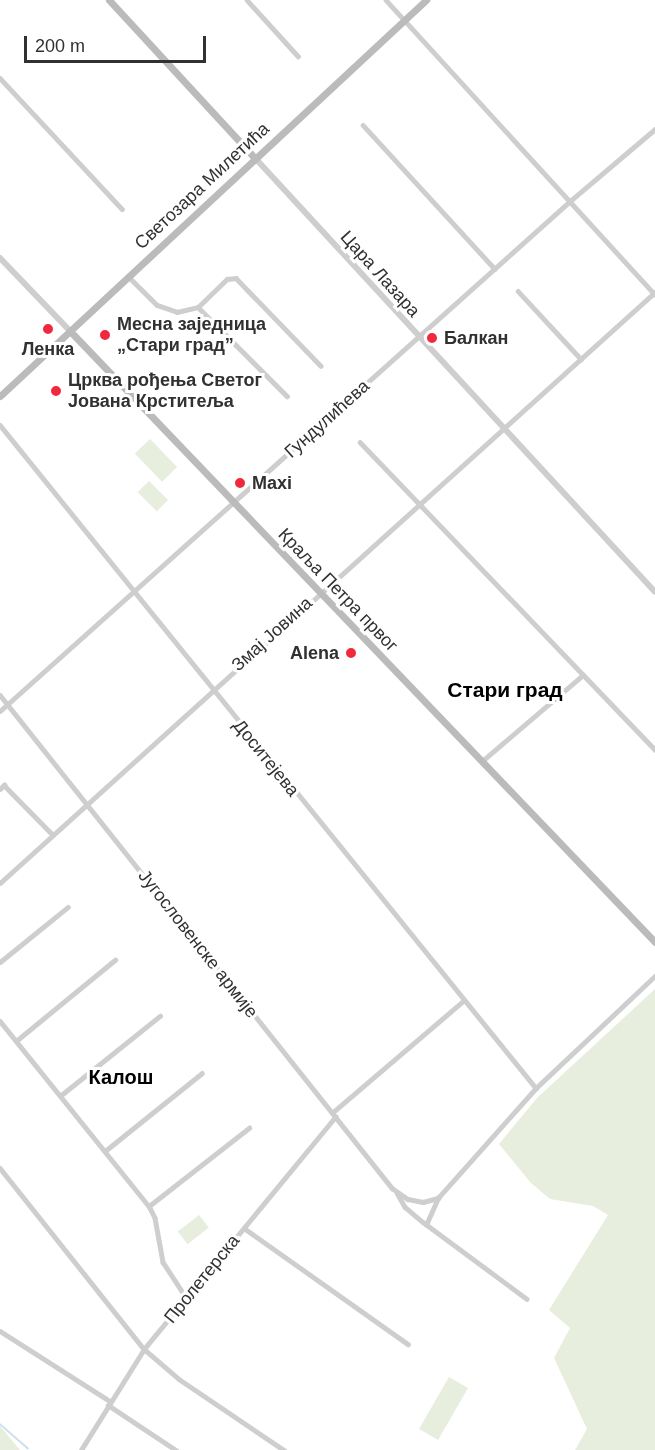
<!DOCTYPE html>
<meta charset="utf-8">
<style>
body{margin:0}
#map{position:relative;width:655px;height:1450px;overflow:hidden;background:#fff;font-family:Helvetica,sans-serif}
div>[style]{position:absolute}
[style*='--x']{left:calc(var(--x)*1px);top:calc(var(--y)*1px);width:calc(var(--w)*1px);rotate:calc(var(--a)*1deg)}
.green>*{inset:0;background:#e7eede;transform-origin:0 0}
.stream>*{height:1.5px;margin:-0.75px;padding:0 0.75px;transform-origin:0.75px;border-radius:0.75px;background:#c9e1ef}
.minor>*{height:4.5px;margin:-2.25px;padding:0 2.25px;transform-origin:2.25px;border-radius:2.25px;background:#cecece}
.tertiary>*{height:6px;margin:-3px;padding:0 3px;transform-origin:3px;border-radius:3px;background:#cecece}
.secondary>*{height:7px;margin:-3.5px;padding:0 3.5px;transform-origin:3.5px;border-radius:3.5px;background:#bbb}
.dots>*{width:16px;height:16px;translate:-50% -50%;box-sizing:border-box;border:3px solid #fff;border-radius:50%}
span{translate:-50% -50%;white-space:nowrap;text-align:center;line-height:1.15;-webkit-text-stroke:6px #fff;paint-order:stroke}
.street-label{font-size:18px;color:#313131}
.poi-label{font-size:18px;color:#313131;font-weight:700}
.left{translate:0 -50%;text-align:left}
.right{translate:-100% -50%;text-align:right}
.neighbourhood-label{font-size:20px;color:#000;font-weight:700}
.quarter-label{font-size:21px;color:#000;font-weight:700}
.scale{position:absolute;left:24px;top:36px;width:182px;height:27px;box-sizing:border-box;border:3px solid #313131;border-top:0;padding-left:8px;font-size:18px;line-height:21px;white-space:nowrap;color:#313131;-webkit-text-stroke:4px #fff;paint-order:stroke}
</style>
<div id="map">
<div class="green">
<i style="left:150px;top:439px;width:39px;height:21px;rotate:46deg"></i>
<i style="left:149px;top:481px;width:27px;height:16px;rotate:45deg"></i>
<i style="clip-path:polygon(655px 989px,655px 1450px,575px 1450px,587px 1429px,554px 1358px,570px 1328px,549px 1310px,608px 1215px,593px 1206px,550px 1199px,531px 1183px,499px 1144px,537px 1098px)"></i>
<i style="left:199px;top:1215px;width:16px;height:27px;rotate:52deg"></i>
<i style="left:449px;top:1377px;width:22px;height:60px;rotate:30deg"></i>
<i style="clip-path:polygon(0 1426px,20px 1450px,0 1450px)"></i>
</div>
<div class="stream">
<i style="--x:0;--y:1424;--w:37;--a:41"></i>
</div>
<div class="minor">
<i style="--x:247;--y:0;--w:76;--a:47.7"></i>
<i style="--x:386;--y:0;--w:399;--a:47.6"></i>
<i style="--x:0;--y:78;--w:179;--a:47"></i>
<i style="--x:363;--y:125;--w:195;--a:47.5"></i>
<i style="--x:128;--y:276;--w:41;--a:45"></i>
<i style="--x:157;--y:305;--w:21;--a:19"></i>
<i style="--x:177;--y:312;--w:22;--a:-13"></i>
<i style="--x:198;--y:307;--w:40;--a:-44"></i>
<i style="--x:227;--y:279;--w:9;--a:-6"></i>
<i style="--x:236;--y:278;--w:122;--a:46"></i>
<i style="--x:518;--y:291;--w:93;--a:47.2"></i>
<i style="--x:198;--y:307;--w:126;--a:45"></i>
<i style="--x:0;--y:425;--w:853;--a:51.05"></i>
<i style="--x:360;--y:442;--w:426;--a:46.2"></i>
<i style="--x:0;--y:695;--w:630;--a:51.51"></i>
<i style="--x:392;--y:1188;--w:19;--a:35"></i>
<i style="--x:408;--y:1199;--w:15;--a:11"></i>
<i style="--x:423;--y:1202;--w:16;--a:-15"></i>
<i style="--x:0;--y:711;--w:763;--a:-41.81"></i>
<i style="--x:569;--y:202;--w:113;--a:-40.3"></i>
<i style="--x:481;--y:762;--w:134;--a:-40.5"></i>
<i style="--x:0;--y:789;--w:6;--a:-45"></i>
<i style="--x:4;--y:785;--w:69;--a:45.6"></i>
<i style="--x:0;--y:883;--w:882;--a:-42.06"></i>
<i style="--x:0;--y:962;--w:87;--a:-39"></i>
<i style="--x:0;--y:1021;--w:238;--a:51.2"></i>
<i style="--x:149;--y:1206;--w:13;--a:63"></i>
<i style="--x:155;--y:1218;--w:45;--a:79.7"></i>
<i style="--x:163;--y:1262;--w:44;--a:57"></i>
<i style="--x:16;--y:1041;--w:128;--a:-39.3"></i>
<i style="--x:60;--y:1096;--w:128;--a:-38.7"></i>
<i style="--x:332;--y:1113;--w:172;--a:-40.5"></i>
<i style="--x:105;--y:1151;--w:124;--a:-38.8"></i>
<i style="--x:0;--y:1168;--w:231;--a:51.5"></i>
<i style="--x:144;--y:1349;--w:46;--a:40.6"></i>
<i style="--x:179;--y:1379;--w:127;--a:34.1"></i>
<i style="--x:397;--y:1193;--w:16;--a:60"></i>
<i style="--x:405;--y:1207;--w:23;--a:40"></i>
<i style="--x:423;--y:1222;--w:129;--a:36.5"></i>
<i style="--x:149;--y:1206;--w:127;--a:-38"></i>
<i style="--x:426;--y:1225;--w:30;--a:-66"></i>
<i style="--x:438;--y:1198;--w:147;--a:-48.3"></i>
<i style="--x:536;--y:1088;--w:163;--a:-43.3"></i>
<i style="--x:244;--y:1228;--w:201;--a:35.3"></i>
<i style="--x:0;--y:1331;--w:130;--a:32.5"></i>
<i style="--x:108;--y:1405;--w:82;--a:33.5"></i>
<i style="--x:81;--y:1450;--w:119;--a:-58"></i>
<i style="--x:144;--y:1349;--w:301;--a:-50.5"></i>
</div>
<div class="tertiary">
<i style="--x:255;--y:158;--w:590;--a:47.33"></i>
<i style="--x:0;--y:258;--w:101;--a:46.2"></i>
</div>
<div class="secondary">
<i style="--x:109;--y:0;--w:215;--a:47.3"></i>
<i style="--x:70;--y:331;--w:846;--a:46.25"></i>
<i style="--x:0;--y:396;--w:582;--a:-42.91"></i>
</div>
<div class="dots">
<i style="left:48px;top:329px;background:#f1293d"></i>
<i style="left:105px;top:335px;background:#f1293d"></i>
<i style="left:432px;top:338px;background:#f1293d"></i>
<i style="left:56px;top:391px;background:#f1293d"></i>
<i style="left:240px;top:483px;background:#f1293d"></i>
<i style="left:351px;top:653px;background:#f1293d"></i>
</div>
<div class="street-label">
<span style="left:202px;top:186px;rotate:-43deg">Светозара Милетића</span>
<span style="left:380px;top:274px;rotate:48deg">Цара Лазара</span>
<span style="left:327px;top:419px;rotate:-42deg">Гундулићева</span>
<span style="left:338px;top:590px;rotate:46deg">Краља Петра првог</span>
<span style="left:272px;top:634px;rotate:-42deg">Змај Јовина</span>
<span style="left:266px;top:758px;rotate:51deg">Доситејева</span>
<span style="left:198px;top:944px;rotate:52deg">Југословенске армије</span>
<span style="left:202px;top:1279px;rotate:-51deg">Пролетерска</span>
</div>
<div class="poi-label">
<span class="left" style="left:117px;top:335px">Месна заједница<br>„Стари град”</span>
<span class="left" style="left:444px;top:338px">Балкан</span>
<span style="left:48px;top:349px">Ленка</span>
<span class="left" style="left:68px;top:391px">Црква рођења Светог<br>Јована Крститеља</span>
<span class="left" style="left:252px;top:483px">Maxi</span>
<span class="right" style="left:339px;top:653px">Alena</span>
</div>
<div class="neighbourhood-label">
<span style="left:121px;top:1077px">Калош</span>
</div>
<div class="quarter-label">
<span style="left:505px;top:690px">Стари град</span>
</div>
<div class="scale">200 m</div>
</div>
